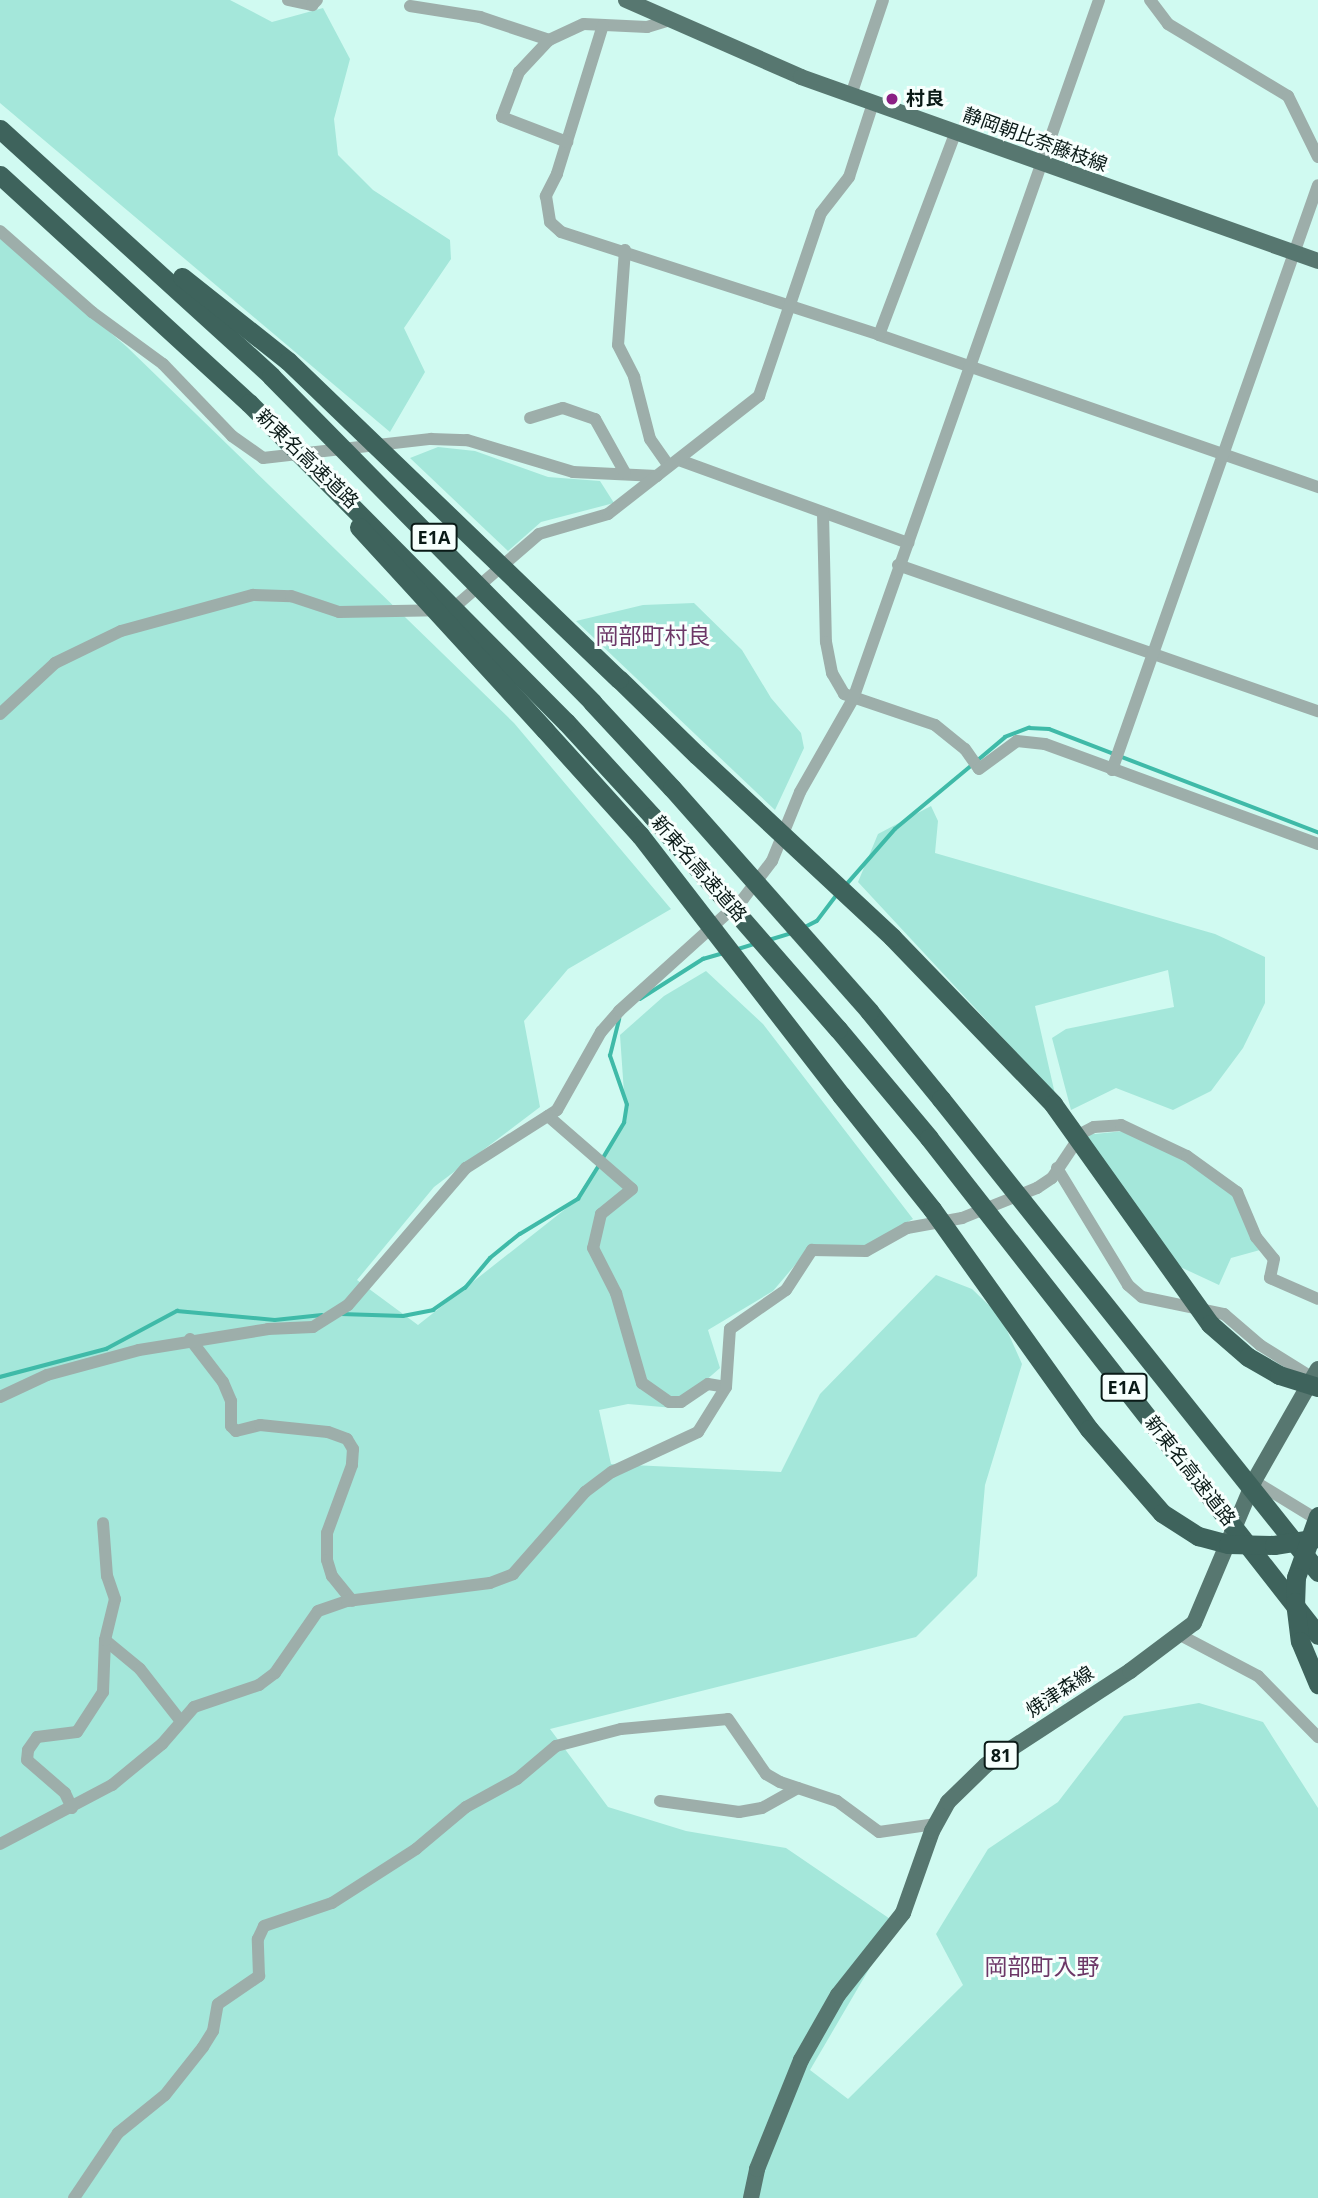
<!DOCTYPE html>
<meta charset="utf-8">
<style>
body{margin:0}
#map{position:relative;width:1318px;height:2198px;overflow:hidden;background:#d0faf1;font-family:"Open Sans","Noto Sans JP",sans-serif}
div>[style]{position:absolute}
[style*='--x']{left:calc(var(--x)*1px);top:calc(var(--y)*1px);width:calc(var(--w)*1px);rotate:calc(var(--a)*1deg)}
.green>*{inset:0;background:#a4e7da}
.stream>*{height:3.5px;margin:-1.75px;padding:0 1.75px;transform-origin:1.75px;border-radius:1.75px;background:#3fbaa8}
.minor>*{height:12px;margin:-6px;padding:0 6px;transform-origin:6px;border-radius:6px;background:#9daeaa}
.major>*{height:16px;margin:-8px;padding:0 8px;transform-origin:8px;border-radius:8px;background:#577770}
.highway>*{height:19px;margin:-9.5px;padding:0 9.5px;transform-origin:9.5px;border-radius:9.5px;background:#3e635c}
.highway-bridge>*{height:19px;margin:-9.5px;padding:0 9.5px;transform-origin:9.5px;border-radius:9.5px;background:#3e635c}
.dots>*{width:19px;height:19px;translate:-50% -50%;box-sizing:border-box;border:4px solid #f7fffd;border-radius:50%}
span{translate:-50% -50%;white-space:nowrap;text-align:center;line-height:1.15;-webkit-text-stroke:6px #f7fffd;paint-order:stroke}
.shield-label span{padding:2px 5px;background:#f7fffd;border:2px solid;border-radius:5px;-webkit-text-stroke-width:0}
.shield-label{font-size:18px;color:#0a1a17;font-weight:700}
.poi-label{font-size:19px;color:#0a1a17;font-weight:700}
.left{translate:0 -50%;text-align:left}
.street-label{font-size:19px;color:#0a1a17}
.quarter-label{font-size:23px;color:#6c3767}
</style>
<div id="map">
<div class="green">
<i style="clip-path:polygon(0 0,230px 0,272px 22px,323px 8px,350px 59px,334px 119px,338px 155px,373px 190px,450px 240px,451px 259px,404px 328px,425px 372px,390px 432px,0 103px)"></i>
<i style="clip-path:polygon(0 237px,127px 347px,514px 723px,671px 909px,568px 969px,524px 1021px,540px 1107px,434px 1187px,357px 1280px,418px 1325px,573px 1203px,626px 1122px,620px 1035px,664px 996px,706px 971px,763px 1024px,913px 1219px,867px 1245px,812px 1245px,773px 1291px,708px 1330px,720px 1368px,674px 1408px,628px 1404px,599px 1410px,611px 1464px,781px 1472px,820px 1394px,936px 1275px,972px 1289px,1001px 1317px,1022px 1364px,985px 1485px,977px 1576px,916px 1637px,550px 1729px,608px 1807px,686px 1831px,786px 1848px,896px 1923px,810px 2070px,848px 2099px,963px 1985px,936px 1934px,988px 1849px,1058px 1802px,1124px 1716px,1199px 1703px,1263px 1722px,1318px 1808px,1318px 2198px,0 2198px)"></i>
<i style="clip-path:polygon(438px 447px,475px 451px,548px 477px,600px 481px,614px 503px,541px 522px,508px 551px,410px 458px)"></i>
<i style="clip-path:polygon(694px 603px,742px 650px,771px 698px,801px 733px,804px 748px,775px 810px,576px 621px,643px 605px)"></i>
<i style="clip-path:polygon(931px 806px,938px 821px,935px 853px,1215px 934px,1265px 957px,1265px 1003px,1243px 1048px,1211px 1091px,1173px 1110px,1116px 1088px,1071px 1110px,1052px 1038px,1066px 1029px,1174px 1007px,1168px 970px,1035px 1006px,1055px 1094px,858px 882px,878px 834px)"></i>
<i style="clip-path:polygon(1124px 1131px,1190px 1161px,1241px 1201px,1260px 1250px,1231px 1258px,1219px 1285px,1176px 1265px,1085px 1135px)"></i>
</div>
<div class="stream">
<i style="--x:978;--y:760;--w:35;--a:-40"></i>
<i style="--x:1005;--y:737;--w:26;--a:-21"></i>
<i style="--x:1029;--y:728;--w:20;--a:3"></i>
<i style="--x:1049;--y:729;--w:288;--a:21"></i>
<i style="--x:846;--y:885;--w:74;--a:-48.8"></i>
<i style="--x:895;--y:829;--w:100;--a:-39.7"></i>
<i style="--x:805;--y:927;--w:13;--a:-27"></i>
<i style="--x:817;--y:921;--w:31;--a:-53"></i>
<i style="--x:769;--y:940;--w:24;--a:-17"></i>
<i style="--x:735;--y:950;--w:21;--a:-17"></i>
<i style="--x:640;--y:999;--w:75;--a:-32.4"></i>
<i style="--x:703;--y:959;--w:22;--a:-16"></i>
<i style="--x:603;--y:1158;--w:41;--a:-59"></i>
<i style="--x:624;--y:1123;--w:18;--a:-81"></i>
<i style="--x:627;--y:1105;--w:52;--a:-109.1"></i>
<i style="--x:610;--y:1056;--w:38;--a:-76"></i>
<i style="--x:341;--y:1314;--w:62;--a:1.8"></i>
<i style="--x:403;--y:1316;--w:31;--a:-11"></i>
<i style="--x:433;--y:1310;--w:39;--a:-35"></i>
<i style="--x:465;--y:1288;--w:39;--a:-50"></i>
<i style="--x:490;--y:1258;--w:38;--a:-39"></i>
<i style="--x:520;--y:1234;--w:68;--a:-31.1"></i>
<i style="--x:578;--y:1199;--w:40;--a:-58"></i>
<i style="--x:0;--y:1377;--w:110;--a:-14.8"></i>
<i style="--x:106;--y:1349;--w:81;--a:-28.2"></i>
<i style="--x:177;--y:1311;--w:98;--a:5.2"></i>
<i style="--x:275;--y:1320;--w:47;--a:-6.1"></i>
</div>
<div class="minor">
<i style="--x:288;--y:0;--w:25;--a:12"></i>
<i style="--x:312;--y:5;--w:7;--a:-45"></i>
<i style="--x:1150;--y:0;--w:30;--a:53"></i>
<i style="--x:1168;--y:24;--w:140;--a:31"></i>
<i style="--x:1288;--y:96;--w:68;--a:63.8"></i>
<i style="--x:410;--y:6;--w:71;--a:8.9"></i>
<i style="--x:480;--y:17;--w:73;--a:18.4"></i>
<i style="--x:549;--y:40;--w:38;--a:-25"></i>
<i style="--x:584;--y:24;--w:63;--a:2.7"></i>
<i style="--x:647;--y:27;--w:24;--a:-17"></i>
<i style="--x:603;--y:25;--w:156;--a:107.2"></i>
<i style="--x:557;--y:174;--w:25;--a:117"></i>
<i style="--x:546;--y:196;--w:26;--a:81"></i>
<i style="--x:550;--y:222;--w:15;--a:42"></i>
<i style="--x:561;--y:232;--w:334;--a:17.9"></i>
<i style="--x:879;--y:335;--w:465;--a:19.1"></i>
<i style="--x:549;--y:40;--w:44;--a:133.2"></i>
<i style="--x:519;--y:72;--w:48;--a:110.7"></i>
<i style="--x:502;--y:117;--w:70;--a:21"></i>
<i style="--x:851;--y:95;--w:100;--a:-71.4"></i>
<i style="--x:0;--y:231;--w:123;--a:41.4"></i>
<i style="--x:92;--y:312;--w:88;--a:36.2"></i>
<i style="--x:163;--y:364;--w:100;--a:46.2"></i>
<i style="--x:232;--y:436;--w:38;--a:35"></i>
<i style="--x:263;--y:458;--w:169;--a:-6.5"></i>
<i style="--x:431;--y:439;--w:36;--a:2"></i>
<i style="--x:467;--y:440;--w:111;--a:16.8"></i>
<i style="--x:573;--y:472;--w:84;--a:2.7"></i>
<i style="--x:625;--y:250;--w:95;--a:94.2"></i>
<i style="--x:618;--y:345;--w:36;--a:63"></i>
<i style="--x:634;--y:377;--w:64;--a:75.5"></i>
<i style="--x:650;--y:439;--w:33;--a:55"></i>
<i style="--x:879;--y:335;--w:215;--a:-69.3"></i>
<i style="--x:530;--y:418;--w:34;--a:-17"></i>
<i style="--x:563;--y:408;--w:34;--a:19"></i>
<i style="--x:595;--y:419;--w:62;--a:60.9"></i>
<i style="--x:679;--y:460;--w:244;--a:19.9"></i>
<i style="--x:823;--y:513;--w:129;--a:88.7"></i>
<i style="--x:826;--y:642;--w:32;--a:79"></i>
<i style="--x:832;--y:673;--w:24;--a:60"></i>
<i style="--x:844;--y:694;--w:96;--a:18.8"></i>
<i style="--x:935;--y:725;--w:38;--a:39"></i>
<i style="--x:965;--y:749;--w:24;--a:55"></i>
<i style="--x:979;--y:769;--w:47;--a:-36.4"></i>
<i style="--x:1017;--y:741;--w:28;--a:6"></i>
<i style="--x:1045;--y:744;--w:291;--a:20.1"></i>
<i style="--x:898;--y:565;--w:445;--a:19.2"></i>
<i style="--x:0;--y:714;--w:75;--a:-42.8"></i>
<i style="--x:55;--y:663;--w:73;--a:-25.9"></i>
<i style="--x:121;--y:631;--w:137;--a:-15.3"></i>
<i style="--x:253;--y:595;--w:38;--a:2"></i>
<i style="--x:291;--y:596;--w:51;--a:18.4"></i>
<i style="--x:339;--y:612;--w:112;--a:-1"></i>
<i style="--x:451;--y:610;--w:116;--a:-40.8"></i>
<i style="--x:539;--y:534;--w:72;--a:-16.2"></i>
<i style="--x:608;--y:514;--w:192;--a:-38"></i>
<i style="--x:759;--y:396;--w:193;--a:-71.3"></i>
<i style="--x:821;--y:213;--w:46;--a:-52.1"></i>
<i style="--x:849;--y:177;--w:78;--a:-72"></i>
<i style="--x:1112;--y:770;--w:620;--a:-70.6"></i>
<i style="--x:548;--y:1116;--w:111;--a:41"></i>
<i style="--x:632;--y:1189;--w:40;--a:141"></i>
<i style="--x:601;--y:1214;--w:35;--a:103"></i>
<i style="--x:593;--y:1248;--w:51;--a:62.9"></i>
<i style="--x:616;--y:1293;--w:94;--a:73.9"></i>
<i style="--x:642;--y:1383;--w:33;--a:35"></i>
<i style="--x:669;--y:1402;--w:12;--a:0"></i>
<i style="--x:681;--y:1402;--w:32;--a:-34"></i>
<i style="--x:708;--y:1384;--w:18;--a:9"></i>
<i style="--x:1057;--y:1168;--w:137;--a:58.7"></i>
<i style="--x:1128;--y:1285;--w:18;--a:41"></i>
<i style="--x:1142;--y:1297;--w:84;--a:11.7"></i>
<i style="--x:1224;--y:1314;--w:48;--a:40.7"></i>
<i style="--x:1260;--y:1345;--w:62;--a:31.9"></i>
<i style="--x:190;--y:1339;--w:54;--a:52.5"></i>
<i style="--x:223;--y:1382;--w:21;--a:67"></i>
<i style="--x:231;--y:1401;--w:25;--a:90"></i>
<i style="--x:231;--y:1426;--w:7;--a:45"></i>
<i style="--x:236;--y:1431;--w:25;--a:-14"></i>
<i style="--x:260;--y:1425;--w:68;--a:5.9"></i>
<i style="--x:328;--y:1432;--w:20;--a:20"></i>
<i style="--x:347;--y:1439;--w:12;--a:59"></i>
<i style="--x:353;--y:1449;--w:16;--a:94"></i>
<i style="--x:352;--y:1465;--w:72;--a:110.2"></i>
<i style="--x:327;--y:1533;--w:27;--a:90"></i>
<i style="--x:327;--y:1560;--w:17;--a:73"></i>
<i style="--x:332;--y:1576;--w:32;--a:51"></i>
<i style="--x:0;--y:1397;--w:52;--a:-25.1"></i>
<i style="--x:47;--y:1375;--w:95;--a:-15.2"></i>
<i style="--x:139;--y:1350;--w:131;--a:-9.2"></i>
<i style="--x:268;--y:1329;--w:45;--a:-2.5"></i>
<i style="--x:313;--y:1327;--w:41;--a:-32.2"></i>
<i style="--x:348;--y:1305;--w:181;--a:-49.3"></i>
<i style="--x:466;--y:1168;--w:108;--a:-32.5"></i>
<i style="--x:557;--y:1110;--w:90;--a:-60.6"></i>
<i style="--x:601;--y:1032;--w:28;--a:-49"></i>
<i style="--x:619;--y:1011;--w:167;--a:-42.1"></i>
<i style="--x:743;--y:899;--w:48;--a:-52.7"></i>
<i style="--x:772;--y:861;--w:74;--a:-67.9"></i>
<i style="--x:800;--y:792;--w:107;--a:-60.3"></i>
<i style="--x:853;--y:699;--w:741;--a:-70.61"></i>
<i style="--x:1254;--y:1481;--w:75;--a:31.4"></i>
<i style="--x:1182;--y:1636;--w:86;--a:27.8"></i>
<i style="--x:1258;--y:1676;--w:86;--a:45.5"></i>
<i style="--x:105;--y:1640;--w:45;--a:39.6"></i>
<i style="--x:140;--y:1669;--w:63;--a:52"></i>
<i style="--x:660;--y:1801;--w:80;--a:7.9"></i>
<i style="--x:739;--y:1812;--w:23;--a:-10"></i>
<i style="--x:762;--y:1808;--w:41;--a:-29.1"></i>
<i style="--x:72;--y:1808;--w:17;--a:-115"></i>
<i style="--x:65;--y:1793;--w:50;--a:-139"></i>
<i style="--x:27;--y:1760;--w:10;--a:-84"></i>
<i style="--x:28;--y:1750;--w:16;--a:-55"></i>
<i style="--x:37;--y:1737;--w:40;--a:-7.1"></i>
<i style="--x:77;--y:1732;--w:48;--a:-57"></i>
<i style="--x:103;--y:1692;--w:52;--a:-87.8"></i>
<i style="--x:105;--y:1640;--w:42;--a:-76.3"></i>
<i style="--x:115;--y:1599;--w:24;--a:-109"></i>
<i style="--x:107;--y:1576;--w:53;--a:-94.3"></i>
<i style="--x:0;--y:1844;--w:127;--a:-27.8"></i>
<i style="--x:112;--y:1785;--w:65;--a:-39.4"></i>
<i style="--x:162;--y:1744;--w:49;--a:-49.1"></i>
<i style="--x:194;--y:1707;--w:69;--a:-18.7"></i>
<i style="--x:259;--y:1685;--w:20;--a:-37"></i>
<i style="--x:275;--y:1673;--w:75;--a:-55.3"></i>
<i style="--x:318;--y:1611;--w:31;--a:-19"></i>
<i style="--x:347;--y:1601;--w:144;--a:-7.2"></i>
<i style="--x:490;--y:1583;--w:25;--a:-21"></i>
<i style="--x:513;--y:1574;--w:109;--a:-48.7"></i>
<i style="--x:585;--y:1492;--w:34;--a:-37"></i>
<i style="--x:612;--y:1472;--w:95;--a:-24.9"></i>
<i style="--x:698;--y:1432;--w:53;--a:-58.1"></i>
<i style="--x:726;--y:1387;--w:58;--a:-86.1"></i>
<i style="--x:730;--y:1329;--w:68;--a:-34.9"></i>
<i style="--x:786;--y:1290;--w:48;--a:-57"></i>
<i style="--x:812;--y:1250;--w:54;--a:1.1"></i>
<i style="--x:866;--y:1251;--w:47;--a:-29.3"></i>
<i style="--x:907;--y:1228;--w:56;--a:-10.3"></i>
<i style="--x:962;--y:1218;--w:81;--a:-21.8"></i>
<i style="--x:1037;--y:1188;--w:18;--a:-34"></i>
<i style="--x:1052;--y:1178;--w:54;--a:-56.3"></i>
<i style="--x:1082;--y:1133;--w:13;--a:-27"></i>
<i style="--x:1094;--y:1127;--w:27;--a:-4"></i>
<i style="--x:1121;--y:1125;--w:73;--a:25.2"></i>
<i style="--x:1187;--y:1156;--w:62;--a:35.8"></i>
<i style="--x:1237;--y:1192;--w:49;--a:67.1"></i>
<i style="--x:1256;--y:1237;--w:28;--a:51"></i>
<i style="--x:1274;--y:1259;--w:19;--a:102"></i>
<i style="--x:1270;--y:1278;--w:52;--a:23.6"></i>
<i style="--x:74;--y:2198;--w:78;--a:-55.9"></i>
<i style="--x:118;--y:2133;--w:60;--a:-39"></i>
<i style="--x:165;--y:2095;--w:61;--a:-51.6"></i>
<i style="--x:203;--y:2047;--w:19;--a:-58"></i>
<i style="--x:213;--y:2031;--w:27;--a:-80"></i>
<i style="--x:218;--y:2004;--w:50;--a:-34.3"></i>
<i style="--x:259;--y:1976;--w:37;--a:-92"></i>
<i style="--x:258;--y:1939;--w:14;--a:-65"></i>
<i style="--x:264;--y:1926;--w:72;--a:-18.7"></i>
<i style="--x:332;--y:1903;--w:100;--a:-32.7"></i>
<i style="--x:416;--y:1849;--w:65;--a:-40"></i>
<i style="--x:466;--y:1807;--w:58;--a:-28.8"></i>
<i style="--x:517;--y:1779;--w:51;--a:-40.2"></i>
<i style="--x:556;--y:1746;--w:67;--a:-14.7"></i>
<i style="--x:621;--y:1729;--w:107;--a:-5.3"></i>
<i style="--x:728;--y:1719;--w:67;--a:55.4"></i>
<i style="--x:766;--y:1774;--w:16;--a:30"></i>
<i style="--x:780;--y:1782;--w:60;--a:18.4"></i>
<i style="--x:837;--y:1801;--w:52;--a:36.4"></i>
<i style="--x:879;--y:1832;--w:58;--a:-8"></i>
</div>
<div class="major">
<i style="--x:626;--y:0;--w:191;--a:23.7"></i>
<i style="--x:801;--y:77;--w:549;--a:19.59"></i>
<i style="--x:751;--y:2198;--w:30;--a:-78"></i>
<i style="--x:757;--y:2169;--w:118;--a:-68"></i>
<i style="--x:801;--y:2060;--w:75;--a:-60.4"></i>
<i style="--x:838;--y:1995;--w:105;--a:-51.6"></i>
<i style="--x:903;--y:1913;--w:87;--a:-70.5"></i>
<i style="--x:932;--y:1831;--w:33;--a:-61"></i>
<i style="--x:948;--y:1802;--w:53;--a:-44.2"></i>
<i style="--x:986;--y:1765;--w:172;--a:-33.1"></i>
<i style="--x:1130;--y:1671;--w:80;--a:-36.9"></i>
<i style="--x:1194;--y:1623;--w:154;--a:-67.1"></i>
<i style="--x:1254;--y:1481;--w:129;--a:-60.3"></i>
</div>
<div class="highway">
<i style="--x:0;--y:129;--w:367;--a:42.3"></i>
<i style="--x:0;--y:175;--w:338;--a:42.5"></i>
<i style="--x:182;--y:277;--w:135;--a:38.4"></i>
<i style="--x:619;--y:679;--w:109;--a:44.3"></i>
<i style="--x:592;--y:702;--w:117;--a:47.1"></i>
<i style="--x:566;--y:722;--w:127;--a:47.5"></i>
<i style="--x:545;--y:730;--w:142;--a:47.9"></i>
<i style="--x:892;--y:937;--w:232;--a:46"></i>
<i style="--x:869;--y:1011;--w:114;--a:50.7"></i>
<i style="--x:838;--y:1029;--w:142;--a:50.1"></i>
<i style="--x:841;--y:1095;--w:146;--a:51.4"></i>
</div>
<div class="highway-bridge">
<i style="--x:288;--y:361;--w:459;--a:43.9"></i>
<i style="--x:271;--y:376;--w:458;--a:45.4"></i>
<i style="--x:249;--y:403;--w:450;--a:45.2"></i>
<i style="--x:359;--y:527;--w:275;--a:47.5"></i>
<i style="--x:697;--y:755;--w:267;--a:43"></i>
<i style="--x:672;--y:788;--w:298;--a:48.5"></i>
<i style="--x:652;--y:816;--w:283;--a:48.9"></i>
<i style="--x:640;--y:835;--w:329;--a:52.3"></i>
<i style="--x:941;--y:1099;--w:605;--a:51.44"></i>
<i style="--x:1053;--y:1104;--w:270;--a:54.5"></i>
<i style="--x:1210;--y:1324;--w:50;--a:41"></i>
<i style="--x:1248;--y:1357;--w:36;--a:30"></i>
<i style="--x:1279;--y:1375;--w:41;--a:17.1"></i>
<i style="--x:929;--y:1138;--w:631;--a:51.95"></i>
<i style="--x:932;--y:1209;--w:270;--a:54.5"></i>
<i style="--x:1089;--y:1429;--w:111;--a:49"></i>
<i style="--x:1162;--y:1513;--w:43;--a:32.6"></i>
<i style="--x:1198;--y:1536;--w:31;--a:15"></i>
<i style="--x:1228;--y:1544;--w:46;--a:1.2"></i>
<i style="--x:1274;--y:1545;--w:45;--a:-9"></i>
<i style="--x:1318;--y:1516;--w:65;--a:109.8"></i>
<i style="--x:1296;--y:1577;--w:25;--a:92"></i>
<i style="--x:1295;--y:1602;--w:39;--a:83"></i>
<i style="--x:1300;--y:1641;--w:47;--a:67.3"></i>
</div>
<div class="dots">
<i style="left:892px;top:99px;background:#8b1f84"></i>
</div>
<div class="shield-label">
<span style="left:434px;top:537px">E1A</span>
<span style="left:1124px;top:1387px">E1A</span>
<span style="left:1001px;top:1755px">81</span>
</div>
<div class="poi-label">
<span class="left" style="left:906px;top:99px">村良</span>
</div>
<div class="street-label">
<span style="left:1035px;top:140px;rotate:20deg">静岡朝比奈藤枝線</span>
<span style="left:307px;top:459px;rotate:44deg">新東名高速道路</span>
<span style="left:699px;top:869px;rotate:49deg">新東名高速道路</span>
<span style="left:1190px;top:1471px;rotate:52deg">新東名高速道路</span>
<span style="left:1060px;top:1692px;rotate:-33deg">焼津森線</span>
</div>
<div class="quarter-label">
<span style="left:653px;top:635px">岡部町村良</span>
<span style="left:1042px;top:1966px">岡部町入野</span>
</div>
</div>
